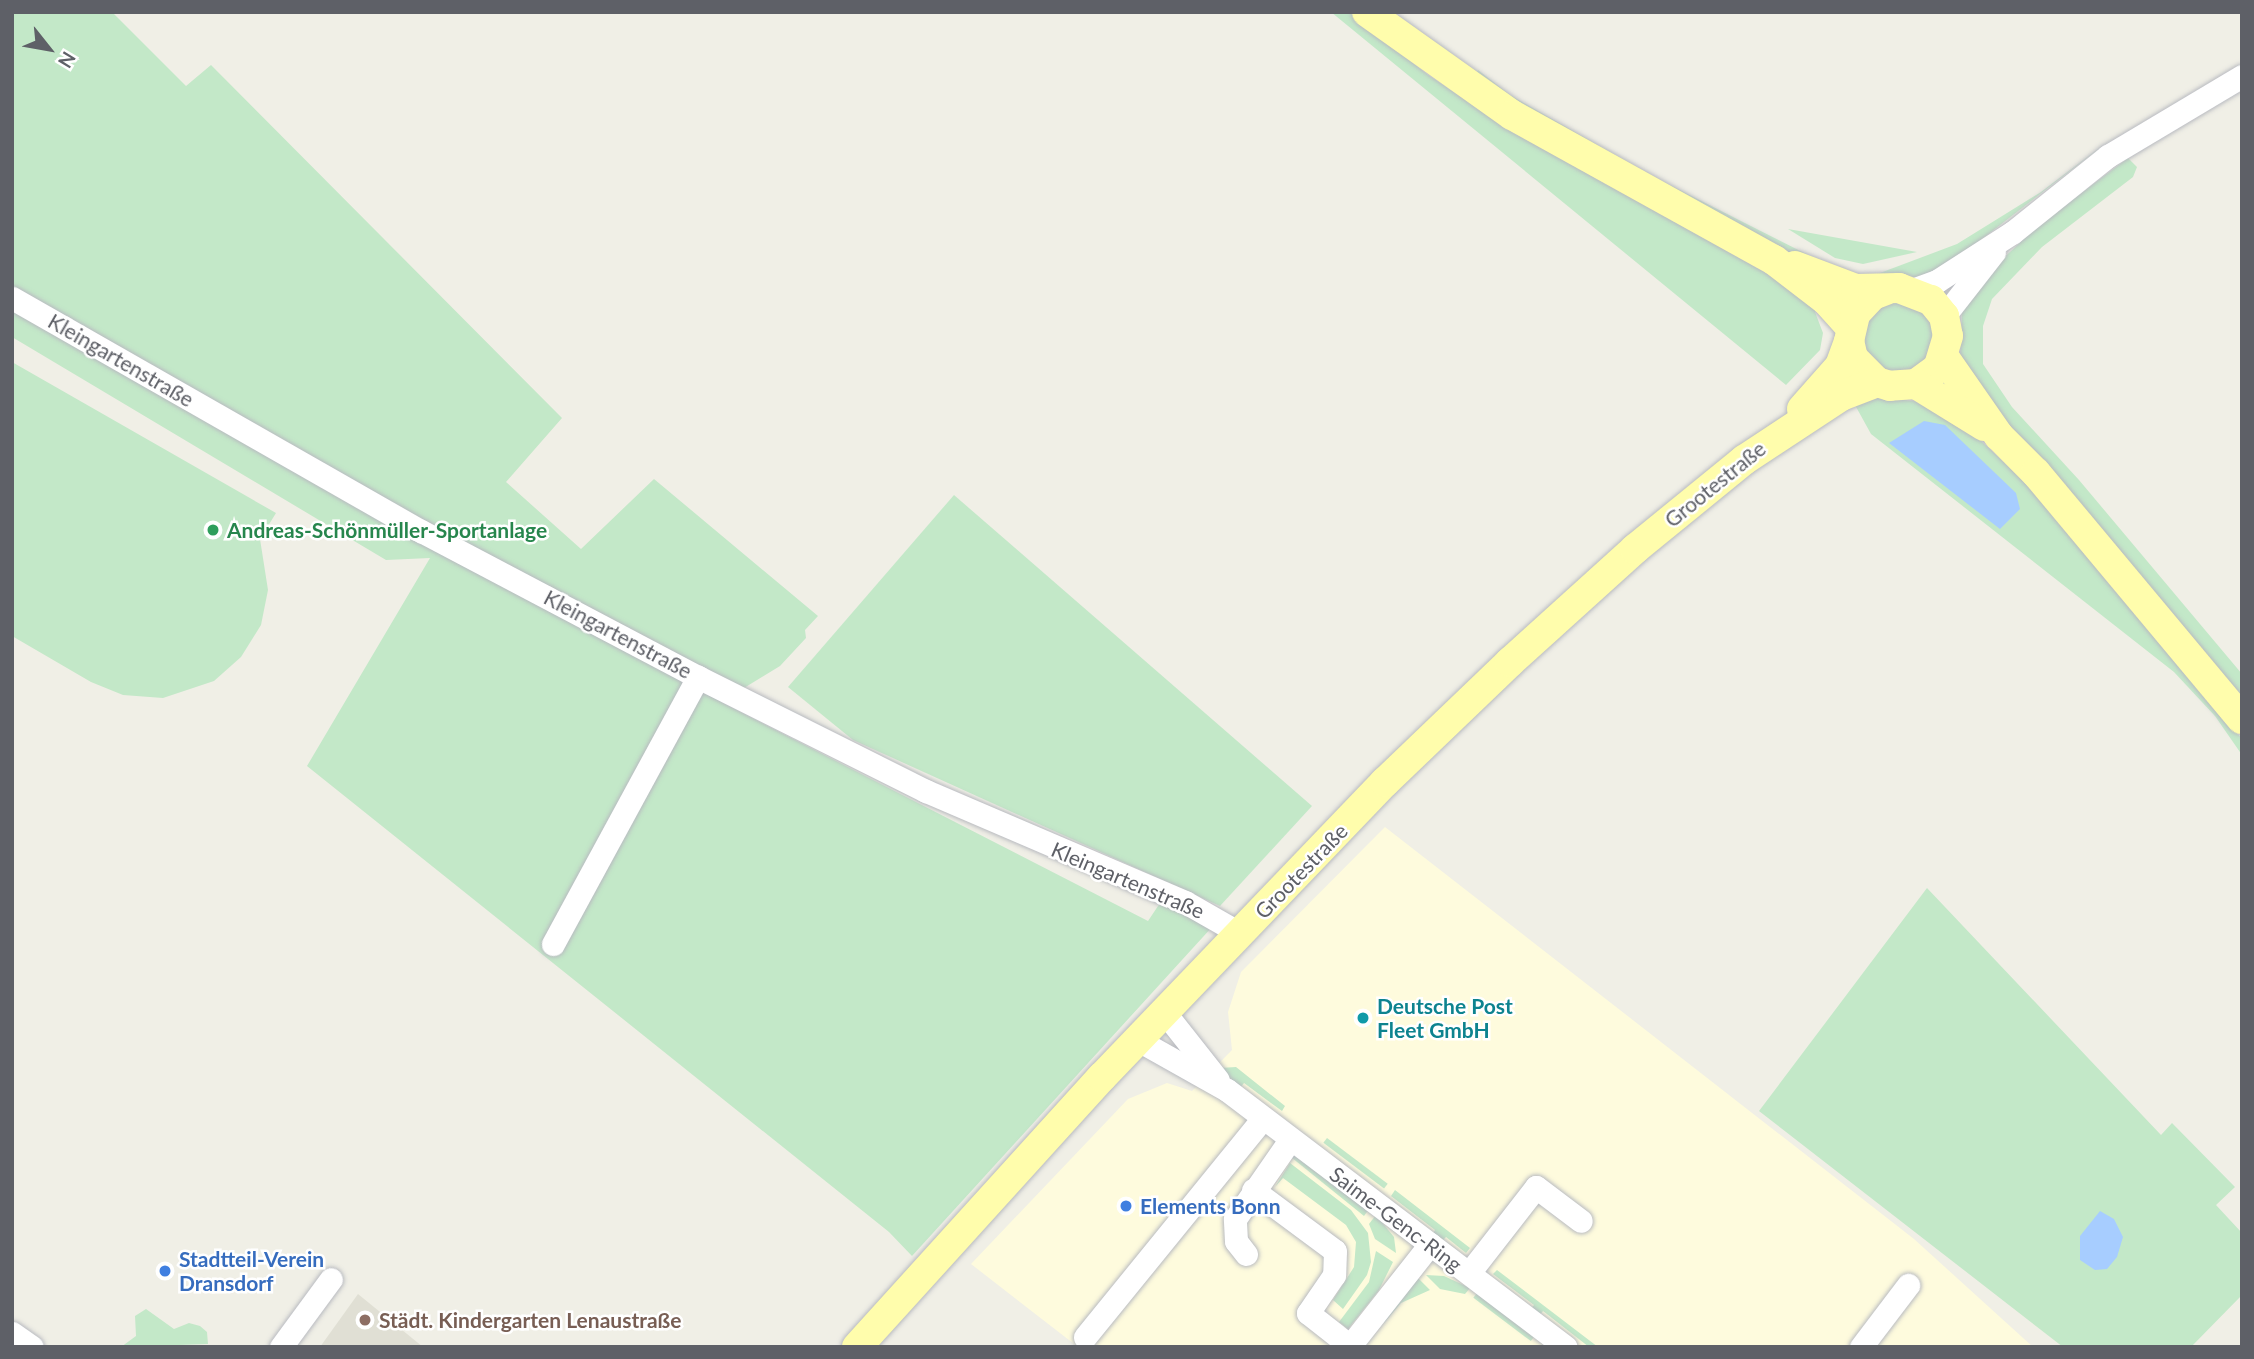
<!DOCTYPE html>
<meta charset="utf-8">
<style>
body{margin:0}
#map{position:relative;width:2254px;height:1359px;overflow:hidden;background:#f0efe6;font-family:Lato,sans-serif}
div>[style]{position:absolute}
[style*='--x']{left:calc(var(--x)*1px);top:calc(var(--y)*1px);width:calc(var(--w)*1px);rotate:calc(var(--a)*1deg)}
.commercial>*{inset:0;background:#fefbdd}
.education>*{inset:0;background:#e0dfd4}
.green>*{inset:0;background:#c3e8c8;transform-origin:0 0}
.round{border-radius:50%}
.water>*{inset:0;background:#a7cdff}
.roads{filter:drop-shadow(0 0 2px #b8bac0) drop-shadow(0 0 2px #b8bac0)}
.minor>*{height:23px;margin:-11.5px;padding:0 11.5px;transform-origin:11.5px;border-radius:11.5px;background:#fff}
.major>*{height:30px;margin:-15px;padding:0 15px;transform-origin:15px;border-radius:15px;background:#fffdac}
.dots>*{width:19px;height:19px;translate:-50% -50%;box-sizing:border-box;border:4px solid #fff;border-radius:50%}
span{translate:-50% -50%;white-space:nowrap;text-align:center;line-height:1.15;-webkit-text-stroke:5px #fff;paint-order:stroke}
.street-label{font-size:21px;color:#5e6067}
.leisure-label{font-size:21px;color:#27864d;font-weight:700}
.left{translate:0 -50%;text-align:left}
.culture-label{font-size:21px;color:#0d838f;font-weight:700}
.shop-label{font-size:21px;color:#366cbe;font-weight:700}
.education-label{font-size:21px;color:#785e54;font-weight:700}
.frame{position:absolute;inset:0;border:14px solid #5e6067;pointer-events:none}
.north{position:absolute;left:14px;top:14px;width:70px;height:70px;-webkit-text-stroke:5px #fff;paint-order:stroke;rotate:121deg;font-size:19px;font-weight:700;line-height:28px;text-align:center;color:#5e6067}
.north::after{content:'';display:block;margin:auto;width:24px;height:32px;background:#5e6067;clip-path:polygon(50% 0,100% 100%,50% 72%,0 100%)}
</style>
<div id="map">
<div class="commercial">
<i style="clip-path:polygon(1385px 827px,1914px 1239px,2033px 1347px,1078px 1347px,971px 1264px,1128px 1099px,1167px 1083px,1192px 1091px,1232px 1050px,1228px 1012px,1241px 972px)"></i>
</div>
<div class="education">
<i style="clip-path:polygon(358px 1294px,423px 1347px,320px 1347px)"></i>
</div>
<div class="green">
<i style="clip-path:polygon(12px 12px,112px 12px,186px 86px,211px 65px,562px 418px,506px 482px,581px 549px,654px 479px,818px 616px,805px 630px,806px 638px,780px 666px,721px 702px,1148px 921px,1160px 903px,1213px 926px,912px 1256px,889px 1232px,307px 766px,430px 558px,386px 560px,12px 337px)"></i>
<i style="clip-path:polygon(1331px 12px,1349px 12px,1428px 75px,1497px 120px,1817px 302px,1815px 312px,1823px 333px,1820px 350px,1786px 385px)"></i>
<i style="clip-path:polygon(1478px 70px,1510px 95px,1650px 175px,1838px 270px,1802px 259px,1649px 180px,1474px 77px)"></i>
<i style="clip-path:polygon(2115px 136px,1947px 266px,1917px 277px,1872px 276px,1957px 244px,2041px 192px)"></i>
<i style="clip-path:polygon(2128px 158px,2137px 167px,2133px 177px,2042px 247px,1992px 299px,1983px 326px,1983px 364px,2012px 407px,2079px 480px,2242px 674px,2242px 698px,1982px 398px,1960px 359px,1962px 312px,1982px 278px,2039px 225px)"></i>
<i style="clip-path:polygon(1788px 229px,1917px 252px,1863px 264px,1835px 258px)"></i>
<i class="round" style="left:1863px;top:302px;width:72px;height:72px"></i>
<i style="clip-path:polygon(12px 362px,276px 513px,260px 539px,268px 590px,261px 625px,241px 657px,214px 681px,163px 698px,123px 695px,91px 682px,12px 636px)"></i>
<i style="clip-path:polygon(1870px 396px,1929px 403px,1953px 415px,2024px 481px,2242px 739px,2242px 755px,2215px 716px,2174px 672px,1871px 434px,1855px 405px)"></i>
<i style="clip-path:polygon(954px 495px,1312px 806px,1220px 906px,853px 740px,788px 687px)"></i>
<i style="clip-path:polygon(1927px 888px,2161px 1135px,2172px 1123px,2235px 1187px,2216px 1205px,2242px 1233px,2242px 1295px,2191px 1347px,2063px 1347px,1759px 1111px)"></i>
<i style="clip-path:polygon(1236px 1067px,1285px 1106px,1282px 1111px,1244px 1083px,1240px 1088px,1220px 1068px)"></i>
<i style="left:1327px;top:1138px;width:76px;height:6px;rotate:37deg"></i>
<i style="clip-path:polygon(1290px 1149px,1369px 1209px,1364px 1216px,1286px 1153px)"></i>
<i style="clip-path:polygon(1290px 1163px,1351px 1210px,1368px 1233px,1371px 1262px,1367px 1275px,1343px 1309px,1333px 1300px,1354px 1267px,1356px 1242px,1346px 1225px,1283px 1178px,1275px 1187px)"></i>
<i style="clip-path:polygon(1395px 1190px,1470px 1248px,1466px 1253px,1446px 1237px,1441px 1242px,1432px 1235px,1435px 1230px,1391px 1196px)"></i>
<i style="clip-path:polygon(1376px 1215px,1394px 1237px,1396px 1253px,1375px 1239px,1369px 1224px)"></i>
<i style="clip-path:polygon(1376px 1251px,1393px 1262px,1379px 1290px,1348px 1329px,1339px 1322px,1369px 1282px)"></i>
<i style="clip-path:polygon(1497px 1270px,1598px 1347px,1589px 1347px,1543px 1311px,1539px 1316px,1530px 1310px,1534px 1305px,1493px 1274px)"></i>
<i style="clip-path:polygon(1426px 1275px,1444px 1276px,1470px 1288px,1465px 1294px,1440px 1289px)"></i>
<i style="clip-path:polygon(1418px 1278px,1430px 1290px,1401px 1303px,1384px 1323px,1380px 1320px)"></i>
<i style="left:1477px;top:1293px;width:72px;height:6px;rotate:37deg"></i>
<i style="clip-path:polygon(146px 1309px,174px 1329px,189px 1323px,200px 1326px,207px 1332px,208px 1344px,121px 1347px,136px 1336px,135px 1316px)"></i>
</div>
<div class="water">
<i style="clip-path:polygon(1924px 421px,1945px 425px,2016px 493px,2020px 509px,2000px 529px,1889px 443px)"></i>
<i style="clip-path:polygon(2100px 1211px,2114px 1219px,2123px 1237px,2117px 1257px,2107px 1269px,2095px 1270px,2080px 1260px,2080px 1236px)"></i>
</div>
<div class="roads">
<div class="minor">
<i style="--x:1912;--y:290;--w:27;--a:-20"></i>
<i style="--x:1937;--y:281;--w:90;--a:-32.8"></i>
<i style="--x:2013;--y:232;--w:122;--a:-38.7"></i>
<i style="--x:2108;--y:156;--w:156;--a:-30.8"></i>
<i style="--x:12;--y:298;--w:471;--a:29.7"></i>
<i style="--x:421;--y:531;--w:313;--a:27.8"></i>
<i style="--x:698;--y:677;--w:255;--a:26.6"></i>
<i style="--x:926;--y:791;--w:282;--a:23.2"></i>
<i style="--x:1185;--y:902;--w:64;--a:29.7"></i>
<i style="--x:1944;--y:316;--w:81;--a:-52"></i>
<i style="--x:553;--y:944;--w:304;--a:-61.5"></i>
<i style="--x:1165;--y:1013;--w:85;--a:51.7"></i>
<i style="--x:1138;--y:1040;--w:102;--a:29.3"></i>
<i style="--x:1227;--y:1090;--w:425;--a:37.2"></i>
<i style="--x:1253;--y:1190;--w:102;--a:36.6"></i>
<i style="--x:1335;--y:1251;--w:24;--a:92"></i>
<i style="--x:1334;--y:1275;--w:46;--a:124.4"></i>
<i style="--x:1308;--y:1313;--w:53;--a:38.2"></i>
<i style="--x:1246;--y:1254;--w:16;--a:-128"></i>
<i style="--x:1236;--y:1241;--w:22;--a:-93"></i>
<i style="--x:1235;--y:1219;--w:96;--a:-55.2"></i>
<i style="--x:1469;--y:1273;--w:109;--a:-52.1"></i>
<i style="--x:1536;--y:1187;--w:56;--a:37.1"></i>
<i style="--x:12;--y:1333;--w:24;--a:35"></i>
<i style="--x:1085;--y:1337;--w:282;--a:-50.9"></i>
<i style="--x:281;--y:1347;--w:84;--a:-53.7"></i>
<i style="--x:1349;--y:1347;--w:131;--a:-51.8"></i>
<i style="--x:1861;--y:1347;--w:78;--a:-52.8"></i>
</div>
<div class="major">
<i style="--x:1367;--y:12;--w:178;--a:35.4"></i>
<i style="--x:1512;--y:115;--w:299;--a:29"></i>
<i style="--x:1774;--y:260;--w:66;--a:37.6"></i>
<i style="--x:1826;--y:300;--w:36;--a:48"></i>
<i style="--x:1795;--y:266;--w:65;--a:20.7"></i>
<i style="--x:1856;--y:289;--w:43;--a:-1.3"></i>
<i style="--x:1899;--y:288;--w:34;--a:21"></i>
<i style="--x:1931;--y:300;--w:21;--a:51"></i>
<i style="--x:1944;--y:316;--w:20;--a:79"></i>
<i style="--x:1948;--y:336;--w:34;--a:107"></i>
<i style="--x:1938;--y:368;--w:27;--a:144"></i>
<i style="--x:1916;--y:384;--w:26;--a:176"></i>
<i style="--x:1890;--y:386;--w:14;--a:-163"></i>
<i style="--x:1877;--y:382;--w:34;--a:-135"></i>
<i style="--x:1853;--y:358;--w:17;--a:-103"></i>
<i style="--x:1849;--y:341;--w:28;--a:-77"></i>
<i style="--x:1855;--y:314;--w:26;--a:-47"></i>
<i style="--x:1873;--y:295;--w:14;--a:-21"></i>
<i style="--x:1944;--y:357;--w:96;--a:55.2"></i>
<i style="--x:1999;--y:436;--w:52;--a:45"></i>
<i style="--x:2036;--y:473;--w:321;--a:50.1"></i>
<i style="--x:1916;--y:384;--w:80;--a:31.7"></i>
<i style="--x:1802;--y:409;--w:57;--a:-48.5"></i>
<i style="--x:1840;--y:366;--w:27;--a:-70"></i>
<i style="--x:857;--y:1347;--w:365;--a:-47.8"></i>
<i style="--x:1102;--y:1077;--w:409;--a:-46.2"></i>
<i style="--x:1385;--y:782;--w:173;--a:-43.8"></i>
<i style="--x:1510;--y:662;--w:169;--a:-42.1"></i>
<i style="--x:1635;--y:549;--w:141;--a:-39.2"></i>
<i style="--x:1744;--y:460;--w:116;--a:-33.4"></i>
<i style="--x:1841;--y:396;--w:39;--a:-21"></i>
</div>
</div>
<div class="dots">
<i style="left:213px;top:530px;background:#2e9e5b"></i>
<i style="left:1363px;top:1018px;background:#0f9aa8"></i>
<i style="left:1126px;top:1206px;background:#3f7fe0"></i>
<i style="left:165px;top:1271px;background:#3f7fe0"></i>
<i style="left:365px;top:1320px;background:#8d6e63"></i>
</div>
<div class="street-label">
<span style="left:121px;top:360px;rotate:30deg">Kleingartenstraße</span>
<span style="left:1715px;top:484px;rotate:-39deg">Grootestraße</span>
<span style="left:618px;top:634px;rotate:28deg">Kleingartenstraße</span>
<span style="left:1301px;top:871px;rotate:-46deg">Grootestraße</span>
<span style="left:1128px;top:880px;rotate:23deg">Kleingartenstraße</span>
<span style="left:1396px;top:1219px;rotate:37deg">Saime-Genc-Ring</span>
</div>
<div class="leisure-label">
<span class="left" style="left:227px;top:530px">Andreas-Schönmüller-Sportanlage</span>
</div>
<div class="culture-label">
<span class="left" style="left:1377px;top:1018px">Deutsche Post<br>Fleet GmbH</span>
</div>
<div class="shop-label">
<span class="left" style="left:1140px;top:1206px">Elements Bonn</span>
<span class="left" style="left:179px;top:1271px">Stadtteil-Verein<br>Dransdorf</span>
</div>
<div class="education-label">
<span class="left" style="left:379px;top:1320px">Städt. Kindergarten Lenaustraße</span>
</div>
<div class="frame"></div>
<div class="north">N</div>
</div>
